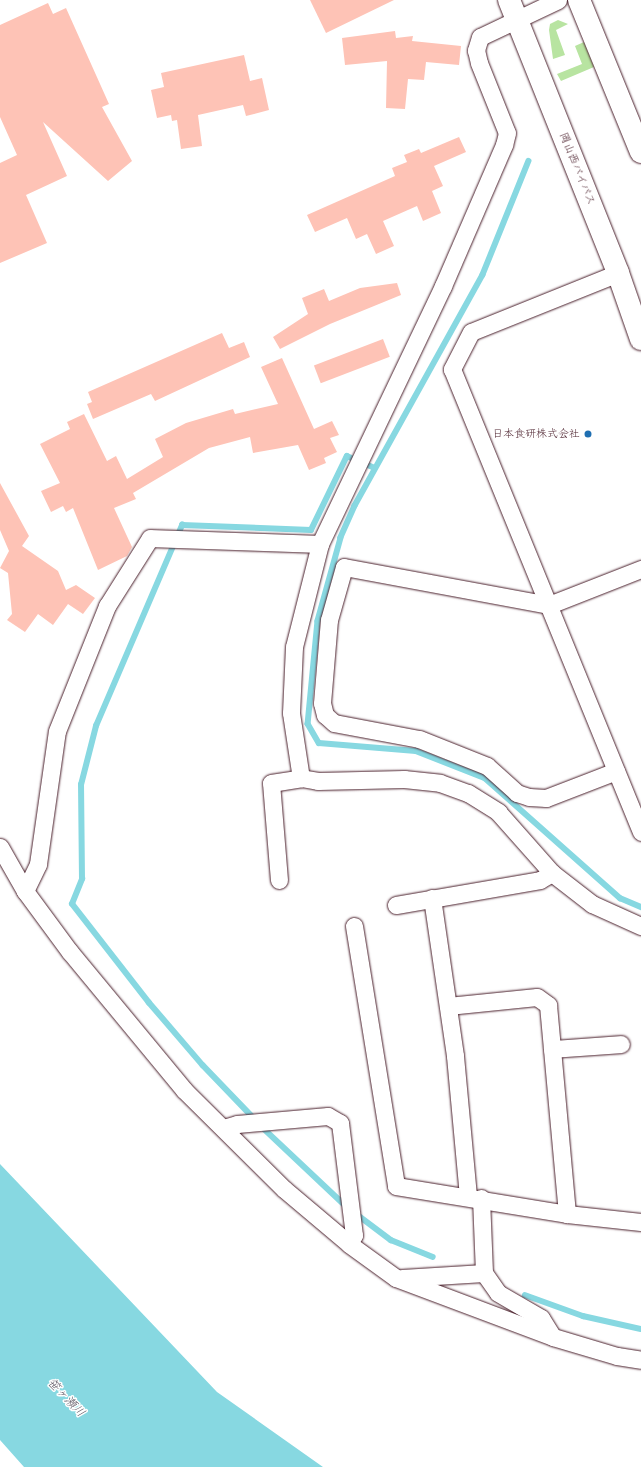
<!DOCTYPE html>
<meta charset="utf-8">
<style>
body{margin:0}
#map{position:relative;width:641px;height:1467px;overflow:hidden;background:#fff;font-family:Sriracha,"Klee One",sans-serif}
div>[style]{position:absolute}
[style*='--x']{left:calc(var(--x)*1px);top:calc(var(--y)*1px);width:calc(var(--w)*1px);rotate:calc(var(--a)*1deg)}
.green>*{inset:0;background:#b8e4a1}
.water>*{inset:0;background:#87d8e1}
.stream>*{height:5.5px;margin:-2.75px;padding:0 2.75px;transform-origin:2.75px;border-radius:2.75px;background:#87d8e1}
.building>*{inset:0;background:#fec3b6;transform-origin:0 0}
.roads{filter:drop-shadow(0 0 1px #4a1f2b) drop-shadow(0 0 1px #4a1f2b)}
.minor>*{height:17px;margin:-8.5px;padding:0 8.5px;transform-origin:8.5px;border-radius:8.5px;background:#fff}
.highway>*{height:22px;margin:-11px;padding:0 11px;transform-origin:11px;border-radius:11px;background:#fff}
.dots>*{width:11px;height:11px;translate:-50% -50%;box-sizing:border-box;border:2px solid #fff;border-radius:50%}
span{translate:-50% -50%;white-space:nowrap;text-align:center;line-height:1.15;-webkit-text-stroke:3px #fff;paint-order:stroke}
.street-label{font-size:11px;color:#4a1f2b}
.poi-label{font-size:11px;color:#4a1f2b}
.right{translate:-100% -50%;text-align:right}
.water-label{font-size:12px;color:#5c5662;font-style:italic}
</style>
<div id="map">
<div class="green">
<i style="clip-path:polygon(558px 20px,568px 24px,556px 30px,565px 55px,553px 59px,549px 30px,550px 24px)"></i>
<i style="clip-path:polygon(584px 42px,594px 67px,561px 81px,557px 74px,582px 64px,575px 46px)"></i>
</div>
<div class="water">
<i style="clip-path:polygon(0 1164px,217px 1392px,323px 1467px,24px 1467px,0 1440px)"></i>
</div>
<div class="stream">
<i style="--x:529;--y:161;--w:123;--a:112"></i>
<i style="--x:483;--y:275;--w:264;--a:119"></i>
<i style="--x:355;--y:506;--w:35;--a:114"></i>
<i style="--x:341;--y:538;--w:86;--a:105.5"></i>
<i style="--x:318;--y:621;--w:103;--a:95.5"></i>
<i style="--x:308;--y:724;--w:22;--a:60"></i>
<i style="--x:319;--y:743;--w:97;--a:4.7"></i>
<i style="--x:416;--y:751;--w:74;--a:21.4"></i>
<i style="--x:485;--y:778;--w:181;--a:41.6"></i>
<i style="--x:620;--y:898;--w:23;--a:23"></i>
<i style="--x:255;--y:1120;--w:75;--a:-133.9"></i>
<i style="--x:203;--y:1066;--w:83;--a:-130.6"></i>
<i style="--x:149;--y:1003;--w:125;--a:-127.9"></i>
<i style="--x:72;--y:904;--w:27;--a:-68"></i>
<i style="--x:82;--y:879;--w:94;--a:-90.6"></i>
<i style="--x:81;--y:785;--w:61;--a:-75.7"></i>
<i style="--x:96;--y:726;--w:219;--a:-66.8"></i>
<i style="--x:182;--y:525;--w:129;--a:2.2"></i>
<i style="--x:311;--y:530;--w:82;--a:-64.1"></i>
<i style="--x:347;--y:456;--w:30;--a:23"></i>
<i style="--x:261;--y:1126;--w:117;--a:43.3"></i>
<i style="--x:355;--y:1213;--w:45;--a:36.9"></i>
<i style="--x:391;--y:1240;--w:45;--a:22"></i>
<i style="--x:525;--y:1295;--w:62;--a:19.9"></i>
<i style="--x:583;--y:1316;--w:59;--a:12.6"></i>
</div>
<div class="building">
<i style="clip-path:polygon(310px 0,394px 0,326px 33px)"></i>
<i style="clip-path:polygon(48px 3px,53px 14px,66px 8px,109px 104px,102px 107px,132px 161px,108px 181px,43px 122px,67px 176px,26px 195px,47px 243px,0 263px,0 163px,17px 155px,0 117px,0 25px)"></i>
<i style="clip-path:polygon(395px 31px,396px 38px,413px 36px,412px 41px,461px 46px,459px 65px,426px 62px,424px 80px,408px 79px,405px 109px,386px 108px,387px 61px,345px 65px,342px 38px)"></i>
<i style="clip-path:polygon(244px 55px,250px 81px,262px 78px,269px 110px,246px 116px,243px 105px,198px 115px,202px 146px,181px 149px,177px 120px,172px 121px,171px 115px,157px 118px,151px 90px,164px 87px,161px 73px)"></i>
<i style="clip-path:polygon(459px 137px,466px 152px,434px 166px,443px 186px,432px 191px,441px 213px,423px 221px,417px 206px,383px 221px,394px 246px,376px 254px,367px 234px,356px 239px,347px 218px,315px 232px,307px 215px,395px 176px,392px 168px,407px 162px,404px 155px,419px 149px,421px 153px)"></i>
<i style="clip-path:polygon(397px 283px,401px 295px,330px 324px,280px 349px,273px 337px,308px 314px,302px 298px,324px 289px,329px 301px,360px 288px)"></i>
<i style="clip-path:polygon(222px 333px,229px 348px,244px 342px,250px 357px,155px 401px,151px 394px,93px 419px,87px 404px,92px 402px,88px 392px)"></i>
<i style="left:383px;top:339px;width:19px;height:74px;rotate:69deg"></i>
<i style="clip-path:polygon(282px 358px,314px 429px,332px 421px,339px 435px,330px 438px,337px 452px,324px 458px,326px 463px,309px 470px,298px 445px,253px 453px,250px 437px,209px 448px,133px 493px,136px 499px,114px 508px,132px 547px,127px 556px,98px 570px,73px 508px,66px 512px,63px 506px,51px 512px,41px 491px,60px 483px,40px 444px,70px 429px,67px 422px,84px 414px,107px 461px,116px 456px,127px 479px,163px 457px,155px 439px,186px 423px,233px 409px,235px 414px,278px 404px,261px 367px)"></i>
<i style="clip-path:polygon(0 483px,29px 536px,22px 546px,58px 571px,66px 590px,76px 585px,95px 598px,83px 614px,68px 604px,53px 625px,38px 614px,25px 632px,7px 620px,12px 614px,8px 573px,0 568px,9px 551px,0 530px)"></i>
</div>
<div class="roads">
<div class="minor">
<i style="--x:558;--y:0;--w:86;--a:154.6"></i>
<i style="--x:480;--y:37;--w:14;--a:107"></i>
<i style="--x:476;--y:50;--w:13;--a:77"></i>
<i style="--x:479;--y:63;--w:75;--a:68.2"></i>
<i style="--x:507;--y:133;--w:12;--a:104"></i>
<i style="--x:504;--y:145;--w:154;--a:113.4"></i>
<i style="--x:443;--y:286;--w:286;--a:115.5"></i>
<i style="--x:320;--y:544;--w:106;--a:104.2"></i>
<i style="--x:294;--y:647;--w:66;--a:92.6"></i>
<i style="--x:291;--y:713;--w:66;--a:81.3"></i>
<i style="--x:301;--y:778;--w:17;--a:10"></i>
<i style="--x:318;--y:781;--w:86;--a:-1.3"></i>
<i style="--x:404;--y:779;--w:36;--a:6"></i>
<i style="--x:440;--y:783;--w:30;--a:20"></i>
<i style="--x:468;--y:793;--w:36;--a:32"></i>
<i style="--x:498;--y:812;--w:81;--a:48.5"></i>
<i style="--x:552;--y:873;--w:51;--a:37.8"></i>
<i style="--x:592;--y:904;--w:54;--a:24.2"></i>
<i style="--x:618;--y:273;--w:158;--a:158.1"></i>
<i style="--x:471;--y:332;--w:42;--a:117.2"></i>
<i style="--x:452;--y:369;--w:500;--a:67.79"></i>
<i style="--x:616;--y:771;--w:75;--a:158.9"></i>
<i style="--x:546;--y:798;--w:17;--a:-177"></i>
<i style="--x:529;--y:797;--w:13;--a:-162"></i>
<i style="--x:517;--y:793;--w:40;--a:-138"></i>
<i style="--x:487;--y:766;--w:73;--a:-158.3"></i>
<i style="--x:419;--y:739;--w:86;--a:-169.3"></i>
<i style="--x:334;--y:723;--w:12;--a:-138"></i>
<i style="--x:325;--y:715;--w:12;--a:-104"></i>
<i style="--x:322;--y:703;--w:83;--a:-85.2"></i>
<i style="--x:329;--y:620;--w:55;--a:-74.2"></i>
<i style="--x:344;--y:567;--w:208;--a:10.5"></i>
<i style="--x:549;--y:605;--w:99;--a:-21.4"></i>
<i style="--x:0;--y:847;--w:51;--a:60.4"></i>
<i style="--x:25;--y:891;--w:76;--a:53.6"></i>
<i style="--x:70;--y:952;--w:179;--a:50.4"></i>
<i style="--x:184;--y:1090;--w:141;--a:44.7"></i>
<i style="--x:284;--y:1189;--w:85;--a:40.2"></i>
<i style="--x:349;--y:1244;--w:58;--a:35.9"></i>
<i style="--x:396;--y:1278;--w:168;--a:20.6"></i>
<i style="--x:553;--y:1337;--w:67;--a:16.5"></i>
<i style="--x:617;--y:1356;--w:24;--a:9"></i>
<i style="--x:279;--y:880;--w:97;--a:-94.7"></i>
<i style="--x:271;--y:783;--w:30;--a:-9"></i>
<i style="--x:25;--y:891;--w:30;--a:-64"></i>
<i style="--x:38;--y:864;--w:134;--a:-81.9"></i>
<i style="--x:57;--y:731;--w:135;--a:-68.2"></i>
<i style="--x:107;--y:606;--w:80;--a:-57.7"></i>
<i style="--x:150;--y:538;--w:170;--a:2"></i>
<i style="--x:432;--y:898;--w:160;--a:81.7"></i>
<i style="--x:455;--y:1056;--w:141;--a:84.7"></i>
<i style="--x:396;--y:905;--w:146;--a:-9.8"></i>
<i style="--x:540;--y:880;--w:14;--a:-30"></i>
<i style="--x:354;--y:926;--w:263;--a:80.8"></i>
<i style="--x:396;--y:1186;--w:173;--a:9.3"></i>
<i style="--x:567;--y:1214;--w:74;--a:6.2"></i>
<i style="--x:448;--y:1006;--w:89;--a:-5.8"></i>
<i style="--x:537;--y:997;--w:14;--a:36"></i>
<i style="--x:548;--y:1005;--w:210;--a:84.8"></i>
<i style="--x:552;--y:1049;--w:69;--a:-4.1"></i>
<i style="--x:224;--y:1128;--w:14;--a:-17"></i>
<i style="--x:237;--y:1124;--w:91;--a:-5"></i>
<i style="--x:328;--y:1116;--w:14;--a:30"></i>
<i style="--x:340;--y:1123;--w:113;--a:82.9"></i>
<i style="--x:354;--y:1235;--w:10;--a:119"></i>
<i style="--x:481;--y:1198;--w:75;--a:87.7"></i>
<i style="--x:402;--y:1278;--w:82;--a:-3.5"></i>
<i style="--x:484;--y:1273;--w:24;--a:55"></i>
<i style="--x:498;--y:1293;--w:50;--a:30.2"></i>
<i style="--x:541;--y:1318;--w:22;--a:58"></i>
</div>
<div class="highway">
<i style="--x:509;--y:0;--w:294;--a:68.2"></i>
<i style="--x:618;--y:273;--w:70;--a:70.8"></i>
<i style="--x:579;--y:0;--w:164;--a:67.8"></i>
</div>
</div>
<div class="dots">
<i style="left:588px;top:434px;background:#1f6fb2"></i>
</div>
<div class="street-label">
<span style="left:577px;top:169px;rotate:68deg">岡山西バイパス</span>
</div>
<div class="poi-label">
<span class="right" style="left:580px;top:434px">日本食研株式会社</span>
</div>
<div class="water-label">
<span style="left:66px;top:1398px;rotate:46deg">笹ヶ瀬川</span>
</div>
</div>
